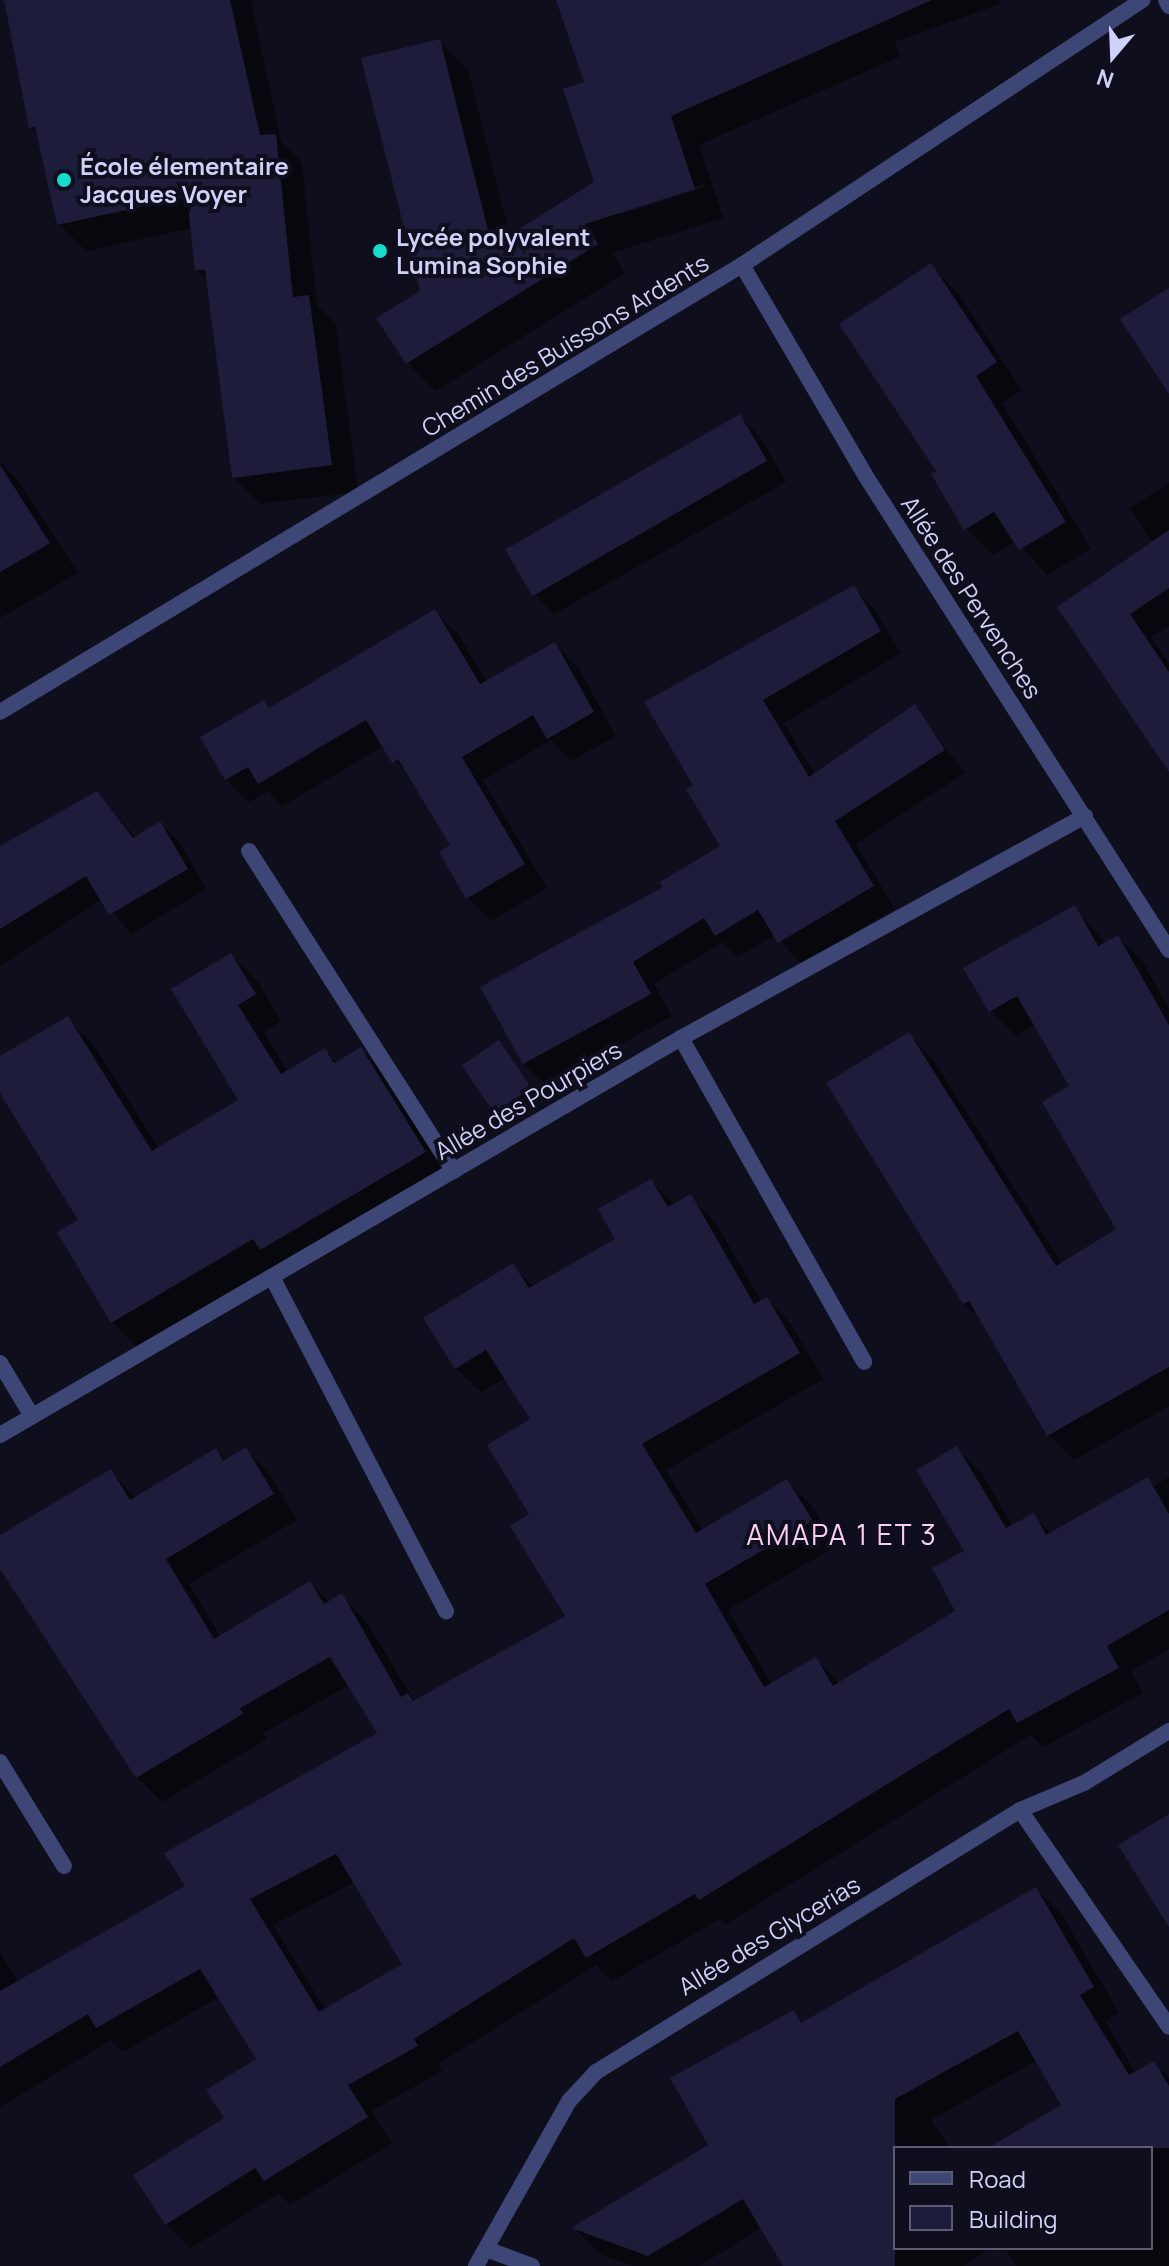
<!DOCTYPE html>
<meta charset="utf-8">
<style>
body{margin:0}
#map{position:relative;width:1169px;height:2266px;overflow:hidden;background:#0e0e1c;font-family:Manrope,sans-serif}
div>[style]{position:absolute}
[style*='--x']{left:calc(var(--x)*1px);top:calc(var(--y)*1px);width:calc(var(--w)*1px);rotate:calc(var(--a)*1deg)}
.shadow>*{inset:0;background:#0007;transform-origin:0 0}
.building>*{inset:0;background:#1d1c3b;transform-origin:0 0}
.street>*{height:16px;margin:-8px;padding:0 8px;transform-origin:8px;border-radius:8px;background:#3e4676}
.dots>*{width:22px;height:22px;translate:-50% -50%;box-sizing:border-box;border:4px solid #0e0e1c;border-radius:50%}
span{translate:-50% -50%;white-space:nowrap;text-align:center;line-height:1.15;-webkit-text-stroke:8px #0e0e1c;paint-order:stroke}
.poi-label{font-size:24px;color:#cfd1f9;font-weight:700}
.left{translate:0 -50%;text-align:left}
.street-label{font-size:24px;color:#cfd1f9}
.quarter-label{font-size:28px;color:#f9d0f2;letter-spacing:2px}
.legend{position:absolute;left:893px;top:2146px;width:260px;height:104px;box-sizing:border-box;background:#0e0e1c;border:2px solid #5b5c74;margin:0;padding:10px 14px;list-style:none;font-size:24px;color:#cfd1f9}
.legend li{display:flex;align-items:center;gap:16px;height:40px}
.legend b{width:40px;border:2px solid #5b5c74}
.north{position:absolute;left:1073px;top:16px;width:80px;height:80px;-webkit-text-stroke:6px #0e0e1c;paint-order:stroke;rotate:199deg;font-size:22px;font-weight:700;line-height:32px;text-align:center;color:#cfd1f9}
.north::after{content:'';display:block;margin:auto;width:28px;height:36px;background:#cfd1f9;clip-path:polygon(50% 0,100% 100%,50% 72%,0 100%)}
</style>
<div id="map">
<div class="shadow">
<i style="clip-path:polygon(6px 0,251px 0,281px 142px,302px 163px,317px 306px,336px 324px,358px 492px,261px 504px,234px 477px,208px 281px,197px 270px,192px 228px,86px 251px,59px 224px,39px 136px,31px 127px)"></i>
<i style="clip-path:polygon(evenodd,558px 0,998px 0,1000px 4px,894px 42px,901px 56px,699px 145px,723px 218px,612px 253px,625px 273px,436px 391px,407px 362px,422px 292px,439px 41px,468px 70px,510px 237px,596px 183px,586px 83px,558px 0,704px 184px,705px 187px,622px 214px,622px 210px,704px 184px)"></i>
<i style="clip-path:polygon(930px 266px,957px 292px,1022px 390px,1002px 403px,1091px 549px,1047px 575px,1016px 541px,993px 555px,966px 528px,939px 472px)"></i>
<i style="clip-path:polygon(740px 417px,760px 437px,786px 482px,554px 614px,534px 594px)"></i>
<i style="clip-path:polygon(0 462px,18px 480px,78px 573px,0 618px)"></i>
<i style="clip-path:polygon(1169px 483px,1169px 626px,1151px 637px,1169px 664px,1169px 763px,1059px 607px,1153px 543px,1130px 508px)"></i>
<i style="clip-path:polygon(853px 587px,875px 610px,901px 653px,784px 723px,815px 775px,914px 707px,965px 773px,856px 844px,895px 909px,802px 964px,775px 935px,738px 957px,723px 942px,654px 984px,672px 1016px,546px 1085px,524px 1063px,666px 888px,723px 847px,696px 785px,647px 702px)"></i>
<i style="clip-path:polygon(435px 612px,458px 634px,487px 682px,555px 644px,578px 667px,616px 736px,571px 761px,551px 740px,483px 780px,547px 888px,491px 921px,468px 898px,453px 846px,416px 784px,384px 746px,282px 806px,268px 791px,249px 802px,226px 779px,263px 702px,271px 710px)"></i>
<i style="clip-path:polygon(96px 793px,136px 838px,160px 823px,180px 843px,206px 889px,131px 934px,102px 899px,0 966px,0 849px)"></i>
<i style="clip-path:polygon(1074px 907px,1106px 944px,1118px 937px,1143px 962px,1169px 1009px,1169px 1406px,1074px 1460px,1049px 1435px,985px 1324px,964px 1303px,908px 1034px,933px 1059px,1062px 1264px,1119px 1230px,1072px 1087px,1036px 1024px,1016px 1036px,991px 1011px)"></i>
<i style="clip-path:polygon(231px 955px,258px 982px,281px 1021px,264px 1032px,288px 1072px,325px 1050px,338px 1063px,361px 1049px,388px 1076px,452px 1179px,289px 1276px,279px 1266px,139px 1349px,112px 1322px,81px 1221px,0 1089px,0 1058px,67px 1018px,94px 1045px,159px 1149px,241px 1101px)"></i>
<i style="left:499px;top:1043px;width:69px;height:40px;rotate:54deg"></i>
<i style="clip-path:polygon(evenodd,651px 1181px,675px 1205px,690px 1197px,715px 1222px,762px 1302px,766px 1299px,791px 1324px,823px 1379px,666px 1470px,703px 1531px,787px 1481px,812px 1506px,836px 1546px,728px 1610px,772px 1685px,816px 1659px,840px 1684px,958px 1612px,967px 1552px,957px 1449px,982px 1474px,1013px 1527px,1034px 1516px,1052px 1534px,1147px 1479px,1154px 1486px,1169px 1477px,1169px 1649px,1131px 1671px,1143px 1693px,1043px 1747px,1031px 1735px,726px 1924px,720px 1919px,612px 1981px,596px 1965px,438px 2064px,442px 2071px,371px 2111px,392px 2143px,290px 2205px,279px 2193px,191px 2248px,166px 2223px,259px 2060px,219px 1997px,123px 2052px,111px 2040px,0 2107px,0 1952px,19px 1983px,188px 1887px,380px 1734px,349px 1685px,263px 1733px,267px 1739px,162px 1802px,137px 1777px,0 1564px,0 1538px,111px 1472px,137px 1498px,216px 1451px,227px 1461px,246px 1450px,270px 1475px,297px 1520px,189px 1584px,221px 1637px,310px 1583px,330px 1603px,341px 1596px,366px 1621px,415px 1702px,568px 1616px,532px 1515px,533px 1420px,506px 1377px,481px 1392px,456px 1368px,512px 1265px,534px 1287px,618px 1240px,651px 1181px,355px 1882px,404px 1965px,326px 2011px,273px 1925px,355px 1882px)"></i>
<i style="clip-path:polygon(1036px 1889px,1062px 1915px,1119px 2013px,1105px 2021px,1136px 2074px,1154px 2063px,1169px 2078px,1169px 2266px,1016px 2266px,1005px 2248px,1151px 2248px,1151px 2148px,992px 2148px,1064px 2105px,1037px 2060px,931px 2120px,950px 2148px,895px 2148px,895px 2248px,991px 2248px,962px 2266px,785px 2266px,762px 2228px,699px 2266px,634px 2266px,600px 2254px,575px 2229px,710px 2146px,793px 2012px,804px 2023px)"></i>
</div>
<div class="building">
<i style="clip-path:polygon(4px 0,230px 0,260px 135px,276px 134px,293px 297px,309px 295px,332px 465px,232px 478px,205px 270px,195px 270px,187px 197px,57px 225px,35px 127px,29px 128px)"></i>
<i style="clip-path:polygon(556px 0,932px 0,671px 116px,695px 189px,585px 224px,598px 244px,406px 364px,376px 318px,420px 291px,361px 58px,440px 39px,492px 246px,594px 182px,563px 89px,584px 82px)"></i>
<i style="clip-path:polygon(931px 263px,997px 362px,976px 376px,1066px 522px,1019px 550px,994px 512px,964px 530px,931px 474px,936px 471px,839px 324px)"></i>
<i style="clip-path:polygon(1169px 288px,1169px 394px,1120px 319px)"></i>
<i style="left:740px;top:414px;width:54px;height:271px;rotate:60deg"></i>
<i style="clip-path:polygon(0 465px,50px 543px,0 572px)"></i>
<i style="clip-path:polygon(1169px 530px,1169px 588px,1130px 614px,1169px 672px,1169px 772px,1057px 607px)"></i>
<i style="clip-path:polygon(854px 585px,881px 631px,763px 700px,809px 777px,915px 704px,945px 750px,835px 821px,874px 886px,778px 943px,758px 910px,715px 936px,704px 918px,633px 962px,651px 994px,523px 1064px,480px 987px,663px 887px,660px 882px,720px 846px,686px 789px,693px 785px,644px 702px)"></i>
<i style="clip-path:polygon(435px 609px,480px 684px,555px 642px,594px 712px,547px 739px,533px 715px,462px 757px,525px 864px,466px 899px,439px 852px,450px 845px,398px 759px,392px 763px,366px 720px,258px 784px,248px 767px,225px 780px,200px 737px,264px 700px,269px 708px)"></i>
<i style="clip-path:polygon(97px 791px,133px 838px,160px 821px,188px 869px,109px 915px,86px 876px,0 929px,0 846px)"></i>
<i style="clip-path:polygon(1075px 905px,1098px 946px,1118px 935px,1169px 1025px,1169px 1367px,1047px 1436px,969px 1301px,963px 1304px,826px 1083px,909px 1032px,1056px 1266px,1116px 1229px,1042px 1102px,1069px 1086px,1017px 996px,989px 1012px,963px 968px)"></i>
<i style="clip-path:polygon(231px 953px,256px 994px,238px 1005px,281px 1074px,325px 1048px,334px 1063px,361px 1047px,426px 1152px,260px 1250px,253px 1239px,111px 1323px,57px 1232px,78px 1220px,0 1093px,0 1056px,68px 1016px,152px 1151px,238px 1100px,171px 989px)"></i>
<i style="left:499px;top:1040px;width:58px;height:45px;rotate:56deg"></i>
<i style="clip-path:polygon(evenodd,651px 1179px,668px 1207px,691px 1194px,754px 1304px,767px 1297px,800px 1353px,642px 1444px,696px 1533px,787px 1479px,813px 1521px,705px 1584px,764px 1687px,816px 1657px,833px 1686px,955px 1611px,932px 1568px,964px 1551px,916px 1470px,957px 1446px,1006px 1528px,1034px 1513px,1046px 1535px,1148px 1477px,1169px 1514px,1169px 1610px,1107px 1646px,1119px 1668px,1017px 1723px,1009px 1709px,699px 1900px,695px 1894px,586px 1958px,574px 1938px,414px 2039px,418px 2046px,348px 2085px,368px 2117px,264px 2181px,255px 2168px,165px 2225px,133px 2175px,224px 2118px,206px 2090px,256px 2059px,200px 1969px,96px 2028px,88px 2014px,0 2067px,0 1991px,185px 1886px,164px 1853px,377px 1733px,330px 1657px,240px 1708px,243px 1714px,136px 1778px,0 1569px,0 1535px,111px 1469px,130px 1500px,216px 1448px,223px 1461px,246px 1447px,274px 1494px,166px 1559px,214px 1639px,310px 1581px,324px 1604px,342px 1593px,401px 1697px,408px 1693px,413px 1701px,565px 1616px,510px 1526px,529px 1514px,487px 1445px,530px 1419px,486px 1350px,455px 1369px,423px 1318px,513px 1263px,529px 1288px,615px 1239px,598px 1209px,651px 1179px,336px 1854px,402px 1964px,319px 2012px,250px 1899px,336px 1854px)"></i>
<i style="clip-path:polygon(1169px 1814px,1169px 1927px,1118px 1845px)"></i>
<i style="clip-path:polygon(1036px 1887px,1094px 1987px,1080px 1995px,1129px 2075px,1154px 2061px,1169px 2086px,1169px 2148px,988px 2148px,1061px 2105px,1018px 2031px,895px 2099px,895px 2266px,783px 2266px,743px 2199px,648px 2256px,571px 2228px,708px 2145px,670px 2078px,794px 2010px,801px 2023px)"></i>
</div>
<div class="street">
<i style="--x:1166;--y:0;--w:7;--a:63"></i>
<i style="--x:742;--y:265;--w:243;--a:59.6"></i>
<i style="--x:865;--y:475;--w:564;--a:57.38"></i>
<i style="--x:0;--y:712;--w:866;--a:-31.07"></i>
<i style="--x:742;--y:265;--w:480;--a:-33.5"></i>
<i style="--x:249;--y:851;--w:380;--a:57.4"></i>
<i style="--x:681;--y:1038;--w:372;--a:60.5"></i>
<i style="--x:272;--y:1277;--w:377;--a:62.5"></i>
<i style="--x:0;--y:1363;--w:62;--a:58.9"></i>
<i style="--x:0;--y:1435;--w:788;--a:-30.24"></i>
<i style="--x:681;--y:1038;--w:461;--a:-28.8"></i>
<i style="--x:0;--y:1762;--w:122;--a:58.4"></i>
<i style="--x:1020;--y:1810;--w:263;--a:55.5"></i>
<i style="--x:486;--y:2249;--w:49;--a:20.3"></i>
<i style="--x:476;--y:2266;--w:189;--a:-60.6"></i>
<i style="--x:569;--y:2101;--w:40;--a:-47"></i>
<i style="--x:596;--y:2072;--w:498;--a:-31.7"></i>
<i style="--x:1020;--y:1810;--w:69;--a:-22.9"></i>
<i style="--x:1084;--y:1783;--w:100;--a:-31.5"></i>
</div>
<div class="dots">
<i style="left:64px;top:180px;background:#1adacc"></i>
<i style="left:380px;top:251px;background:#1adacc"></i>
</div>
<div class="poi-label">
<span class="left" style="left:80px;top:180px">École élementaire<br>Jacques Voyer</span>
<span class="left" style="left:396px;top:251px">Lycée polyvalent<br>Lumina Sophie</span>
</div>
<div class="street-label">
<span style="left:565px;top:345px;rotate:-31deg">Chemin des Buissons Ardents</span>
<span style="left:972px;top:597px;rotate:57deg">Allée des Pervenches</span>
<span style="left:528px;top:1100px;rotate:-30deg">Allée des Pourpiers</span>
<span style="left:769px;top:1935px;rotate:-31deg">Allée des Glycerias</span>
</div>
<div class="quarter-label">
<span style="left:842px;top:1534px">AMAPA 1 ET 3</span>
</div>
<ul class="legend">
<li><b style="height:10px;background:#3e4676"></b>Road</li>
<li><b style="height:22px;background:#1d1c3b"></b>Building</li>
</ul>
<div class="north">N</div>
</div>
